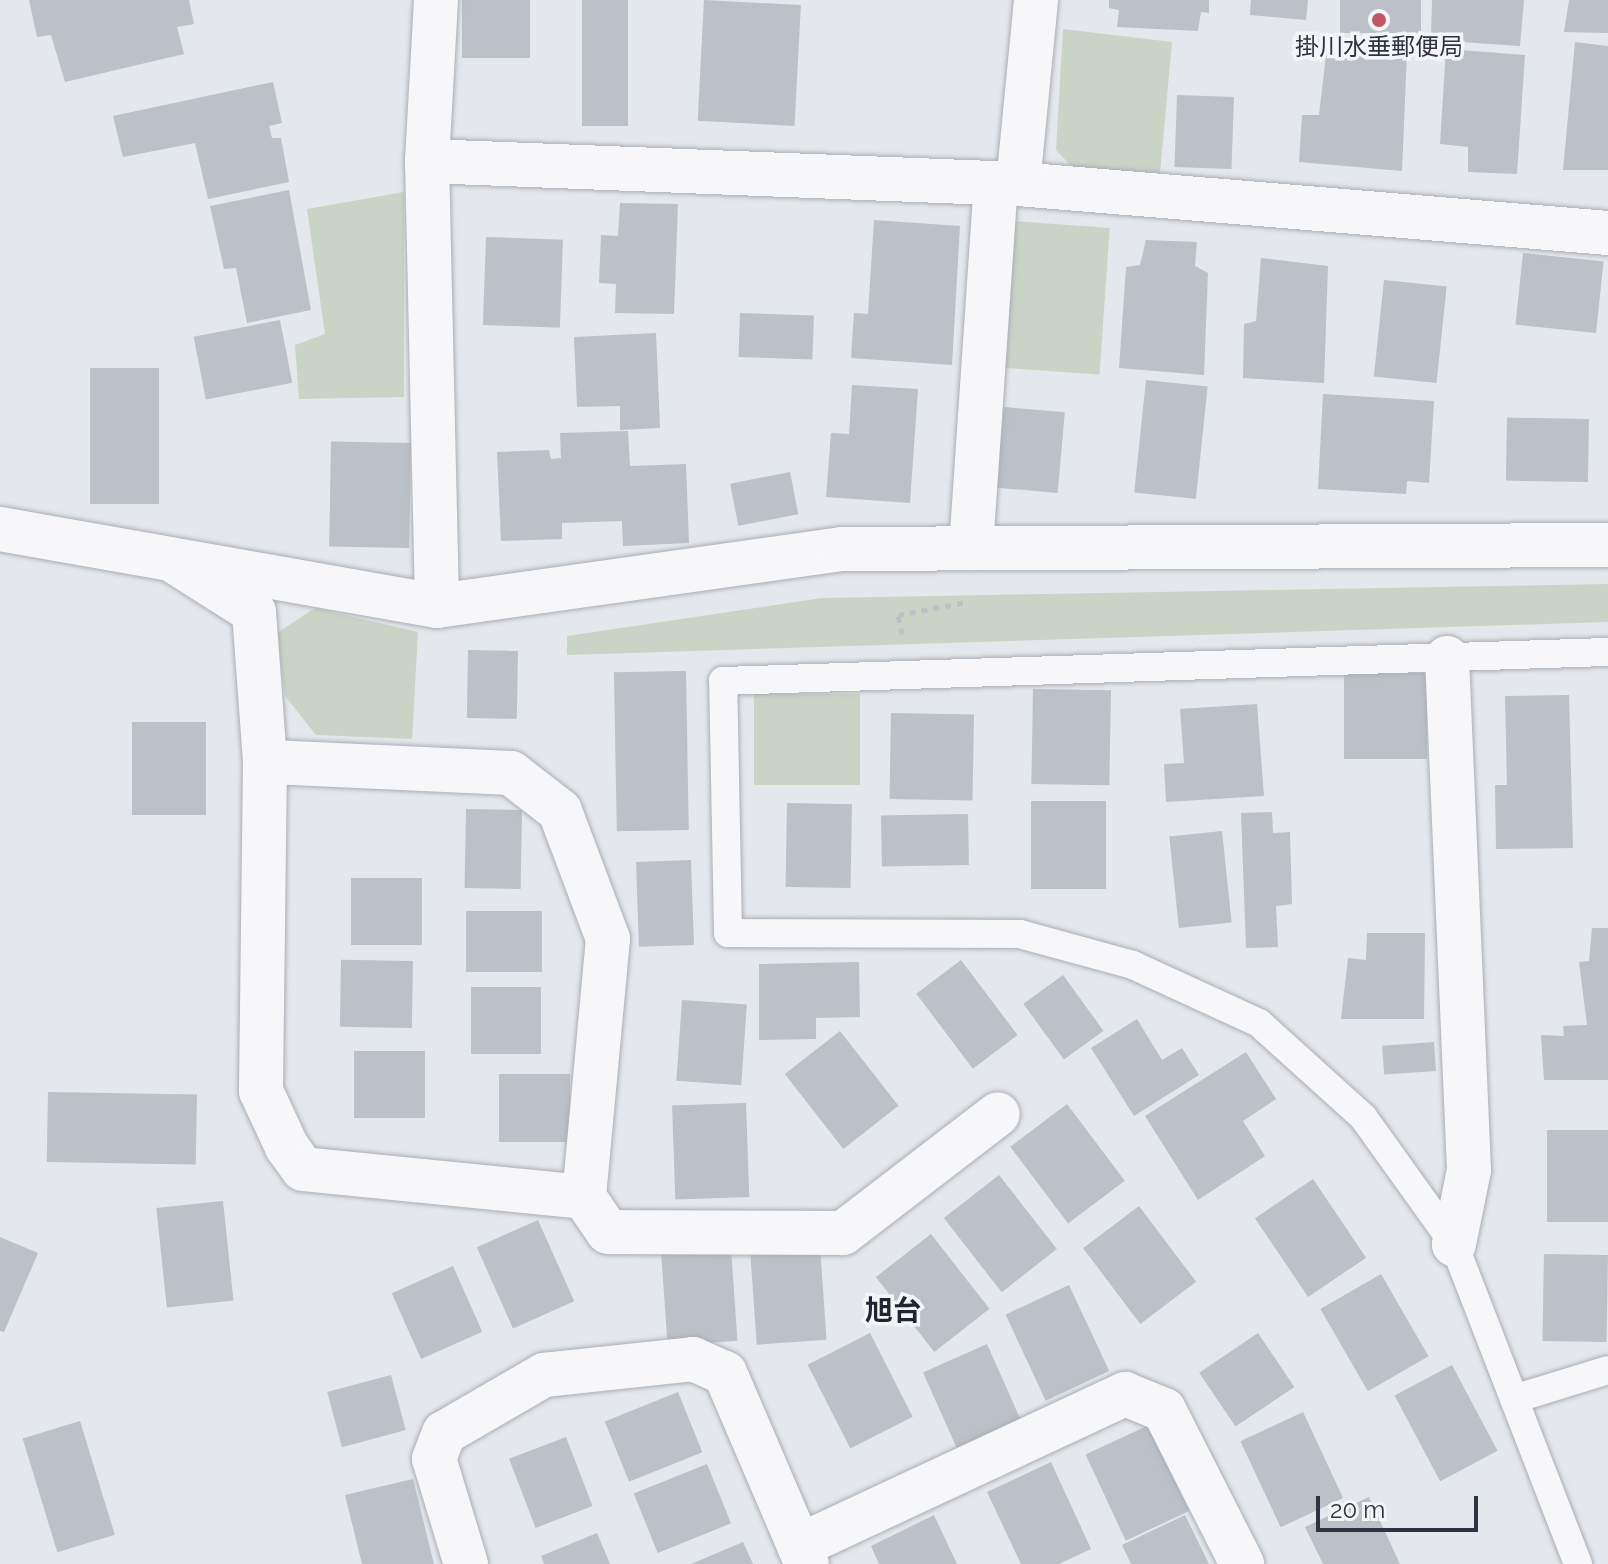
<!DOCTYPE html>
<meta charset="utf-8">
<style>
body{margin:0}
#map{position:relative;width:1608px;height:1564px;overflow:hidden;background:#e4e7eb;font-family:Raleway,"Noto Sans JP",sans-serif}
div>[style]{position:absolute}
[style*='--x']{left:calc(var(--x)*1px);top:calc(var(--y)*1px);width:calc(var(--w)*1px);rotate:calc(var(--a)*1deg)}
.green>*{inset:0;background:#c9d4c6;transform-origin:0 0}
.building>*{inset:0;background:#bcc0c7;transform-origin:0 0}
.path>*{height:5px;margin-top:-2.5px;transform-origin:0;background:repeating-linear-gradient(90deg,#bec0c5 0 6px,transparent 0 12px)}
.roads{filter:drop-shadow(0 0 2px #a9aeb5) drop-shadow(0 0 2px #a9aeb5)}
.lane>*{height:28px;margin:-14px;padding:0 14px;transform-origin:14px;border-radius:14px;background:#f7f7f9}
.street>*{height:44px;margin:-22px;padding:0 22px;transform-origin:22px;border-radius:22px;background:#f7f7f9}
.dots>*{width:22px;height:22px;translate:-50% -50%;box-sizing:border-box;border:4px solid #f4f5f8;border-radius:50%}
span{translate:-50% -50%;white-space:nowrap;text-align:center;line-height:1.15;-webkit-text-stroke:7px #f4f5f8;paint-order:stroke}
.poi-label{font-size:24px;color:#2d3441}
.quarter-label{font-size:28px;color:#1f2532;font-weight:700}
.scale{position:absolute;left:1316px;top:1496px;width:162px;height:36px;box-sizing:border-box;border:4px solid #2d3441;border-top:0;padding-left:10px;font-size:24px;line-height:28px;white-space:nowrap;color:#2d3441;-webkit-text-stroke:6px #f4f5f8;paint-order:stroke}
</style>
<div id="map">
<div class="green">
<i style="clip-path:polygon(1063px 29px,1172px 42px,1160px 173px,1073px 168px,1056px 150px)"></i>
<i style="clip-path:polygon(404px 192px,404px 397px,299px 399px,295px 345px,325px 334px,307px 209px)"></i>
<i style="left:1011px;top:221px;width:99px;height:147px;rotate:4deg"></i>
<i style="clip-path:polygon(1608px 584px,1608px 622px,567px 655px,567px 636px,822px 598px)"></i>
<i style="clip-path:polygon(315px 608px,418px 632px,412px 739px,316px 735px,285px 696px,277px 633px)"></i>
<i style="left:754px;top:694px;width:106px;height:91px"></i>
</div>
<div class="building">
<i style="clip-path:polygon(29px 0,189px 0,194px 24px,177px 27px,184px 54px,65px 82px,51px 35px,37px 37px)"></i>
<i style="left:462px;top:0;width:68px;height:58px"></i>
<i style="left:582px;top:0;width:46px;height:126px"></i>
<i style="left:704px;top:0;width:97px;height:121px;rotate:3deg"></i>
<i style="clip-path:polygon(1109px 0,1209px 0,1209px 13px,1201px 12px,1198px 31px,1117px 27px,1119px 10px,1109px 8px)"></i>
<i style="clip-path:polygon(1251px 0,1308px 0,1306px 20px,1250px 15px)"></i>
<i style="left:1340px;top:0;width:81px;height:33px"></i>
<i style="clip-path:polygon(1432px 0,1524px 0,1520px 46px,1431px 40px)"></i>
<i style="clip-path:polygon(1569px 0,1608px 0,1608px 33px,1564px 32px)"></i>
<i style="clip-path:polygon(1575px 42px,1608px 46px,1608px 170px,1563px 170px)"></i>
<i style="clip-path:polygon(1327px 47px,1407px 53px,1402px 171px,1299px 162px,1302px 115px,1319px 115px)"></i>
<i style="clip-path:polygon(1446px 49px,1525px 55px,1517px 174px,1468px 172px,1468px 147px,1440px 144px)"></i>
<i style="clip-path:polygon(273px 82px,282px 123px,269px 126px,272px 138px,281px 138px,289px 182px,208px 199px,195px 143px,123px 157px,113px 116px)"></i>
<i style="left:1177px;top:95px;width:57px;height:72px;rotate:2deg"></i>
<i style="clip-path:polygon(289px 190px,311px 310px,247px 323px,236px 268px,224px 269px,210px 206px)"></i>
<i style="clip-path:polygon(620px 203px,678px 204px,674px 314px,615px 313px,616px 284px,599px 283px,601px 235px,618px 236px)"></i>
<i style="clip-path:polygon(874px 220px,960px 226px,952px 365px,851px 358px,854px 313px,868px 314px)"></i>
<i style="left:486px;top:237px;width:77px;height:88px;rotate:2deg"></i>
<i style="clip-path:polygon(1146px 240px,1197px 242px,1195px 266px,1208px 273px,1204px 375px,1119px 368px,1126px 267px,1140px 265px)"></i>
<i style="left:1523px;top:253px;width:81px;height:72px;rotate:6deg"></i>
<i style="clip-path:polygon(1261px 258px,1328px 266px,1324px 383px,1243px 378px,1244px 324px,1256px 321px)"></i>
<i style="left:1384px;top:280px;width:63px;height:97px;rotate:6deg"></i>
<i style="left:740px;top:313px;width:74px;height:44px;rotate:2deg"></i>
<i style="left:280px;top:320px;width:64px;height:88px;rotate:79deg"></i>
<i style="clip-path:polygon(656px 333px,660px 428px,620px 430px,620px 406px,577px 407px,574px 337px)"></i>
<i style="left:90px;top:368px;width:69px;height:136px"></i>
<i style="left:1146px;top:380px;width:62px;height:113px;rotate:6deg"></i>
<i style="clip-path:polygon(852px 385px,918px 389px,910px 503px,826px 497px,831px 433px,849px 434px)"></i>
<i style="clip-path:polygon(1323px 394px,1434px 401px,1429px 483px,1407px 481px,1406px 494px,1318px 489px)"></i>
<i style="left:1004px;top:407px;width:61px;height:81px;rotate:5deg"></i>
<i style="left:1589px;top:419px;width:63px;height:82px;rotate:91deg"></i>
<i style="clip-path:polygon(628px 431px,630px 466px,686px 464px,689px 543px,623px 546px,622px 521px,562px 523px,562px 539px,501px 541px,497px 452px,549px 450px,551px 459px,561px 458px,560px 433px)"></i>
<i style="left:411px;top:443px;width:105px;height:80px;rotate:91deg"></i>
<i style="left:790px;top:472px;width:43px;height:61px;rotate:79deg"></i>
<i style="left:468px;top:650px;width:50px;height:68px;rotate:1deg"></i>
<i style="left:686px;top:671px;width:159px;height:72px;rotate:89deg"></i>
<i style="left:1344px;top:673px;width:83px;height:86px"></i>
<i style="left:1033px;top:689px;width:78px;height:95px;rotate:1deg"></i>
<i style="clip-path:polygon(1569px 695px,1573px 848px,1496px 849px,1495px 785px,1507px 785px,1505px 696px)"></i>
<i style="clip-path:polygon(1257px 704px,1264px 796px,1166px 802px,1164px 764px,1184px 763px,1180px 709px)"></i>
<i style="left:891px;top:713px;width:83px;height:86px;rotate:1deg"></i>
<i style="left:132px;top:722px;width:74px;height:93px"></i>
<i style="left:1031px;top:801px;width:75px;height:88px"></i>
<i style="left:787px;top:803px;width:65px;height:84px;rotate:1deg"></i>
<i style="left:466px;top:809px;width:56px;height:79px;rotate:1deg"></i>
<i style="clip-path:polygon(1272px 812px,1273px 833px,1290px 832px,1292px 904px,1276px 906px,1278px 947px,1246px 948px,1241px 813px)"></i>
<i style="left:968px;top:814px;width:51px;height:87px;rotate:89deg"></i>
<i style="left:1222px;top:831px;width:92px;height:53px;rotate:84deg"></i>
<i style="left:691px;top:860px;width:85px;height:55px;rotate:88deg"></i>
<i style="left:351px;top:878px;width:71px;height:67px"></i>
<i style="left:542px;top:911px;width:61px;height:76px;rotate:90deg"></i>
<i style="clip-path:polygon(1592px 928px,1608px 928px,1608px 1080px,1544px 1080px,1541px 1035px,1564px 1036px,1563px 1026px,1587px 1025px,1579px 962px,1589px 961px)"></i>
<i style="clip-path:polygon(1367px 933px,1425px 933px,1424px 1019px,1341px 1019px,1348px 958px,1366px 960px)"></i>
<i style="left:961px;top:960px;width:94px;height:56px;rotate:53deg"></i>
<i style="left:413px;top:961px;width:67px;height:72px;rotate:91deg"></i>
<i style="clip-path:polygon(859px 962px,860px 1017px,816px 1018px,816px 1039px,759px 1040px,759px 964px)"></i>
<i style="left:1063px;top:975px;width:69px;height:49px;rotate:54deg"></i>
<i style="left:471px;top:987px;width:70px;height:67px"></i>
<i style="left:682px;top:1000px;width:65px;height:81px;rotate:4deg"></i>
<i style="clip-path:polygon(1137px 1019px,1162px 1060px,1182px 1048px,1199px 1075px,1134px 1116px,1091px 1048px)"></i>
<i style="left:840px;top:1031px;width:95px;height:70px;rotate:52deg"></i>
<i style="left:1434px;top:1042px;width:29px;height:52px;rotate:86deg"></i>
<i style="left:354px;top:1051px;width:71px;height:67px"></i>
<i style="clip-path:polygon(1246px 1052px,1276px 1099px,1243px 1121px,1265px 1156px,1198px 1200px,1145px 1116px)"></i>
<i style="left:499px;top:1074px;width:71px;height:68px"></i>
<i style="left:48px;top:1092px;width:149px;height:70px;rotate:1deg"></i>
<i style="left:746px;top:1103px;width:94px;height:74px;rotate:88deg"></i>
<i style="left:1067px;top:1104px;width:96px;height:71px;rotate:53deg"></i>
<i style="left:1547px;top:1130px;width:61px;height:92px"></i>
<i style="left:999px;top:1175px;width:94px;height:70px;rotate:52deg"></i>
<i style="left:1313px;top:1179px;width:95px;height:70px;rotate:56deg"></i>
<i style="left:223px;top:1201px;width:100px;height:67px;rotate:84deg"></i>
<i style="left:1139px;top:1206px;width:95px;height:70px;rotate:53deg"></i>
<i style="left:538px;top:1220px;width:89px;height:67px;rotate:66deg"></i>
<i style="left:931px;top:1234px;width:95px;height:70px;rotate:52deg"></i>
<i style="clip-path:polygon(0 1237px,38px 1253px,4px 1332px,0 1331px)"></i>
<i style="left:820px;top:1246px;width:94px;height:70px;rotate:86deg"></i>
<i style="left:731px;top:1248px;width:93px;height:70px;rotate:86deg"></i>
<i style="left:1544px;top:1254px;width:64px;height:87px;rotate:1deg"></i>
<i style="left:453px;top:1266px;width:72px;height:67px;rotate:66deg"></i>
<i style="left:1381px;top:1274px;width:95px;height:70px;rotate:60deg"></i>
<i style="left:1069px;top:1285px;width:95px;height:70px;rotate:65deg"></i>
<i style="left:870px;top:1333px;width:94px;height:70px;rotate:63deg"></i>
<i style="left:1258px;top:1333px;width:65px;height:71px;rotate:56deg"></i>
<i style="left:987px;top:1344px;width:95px;height:70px;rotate:66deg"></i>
<i style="left:1452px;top:1365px;width:97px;height:65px;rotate:62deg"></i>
<i style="left:391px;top:1375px;width:57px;height:66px;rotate:75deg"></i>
<i style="left:678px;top:1392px;width:65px;height:79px;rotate:68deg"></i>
<i style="left:1303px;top:1412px;width:95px;height:69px;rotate:65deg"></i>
<i style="left:80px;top:1421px;width:119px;height:60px;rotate:73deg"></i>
<i style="left:1149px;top:1425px;width:95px;height:70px;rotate:65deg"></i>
<i style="left:566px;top:1437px;width:74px;height:61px;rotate:69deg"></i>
<i style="clip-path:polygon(1051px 1462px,1091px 1549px,1059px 1564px,1021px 1564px,987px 1492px)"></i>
<i style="left:707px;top:1464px;width:64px;height:79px;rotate:68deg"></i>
<i style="clip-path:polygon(413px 1479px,434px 1564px,362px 1564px,345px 1495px)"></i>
<i style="clip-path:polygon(1369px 1497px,1400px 1564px,1323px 1564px,1305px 1527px)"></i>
<i style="clip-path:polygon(934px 1515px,957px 1564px,879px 1564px,871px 1546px)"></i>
<i style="clip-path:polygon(1185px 1515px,1209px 1564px,1131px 1564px,1122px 1545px)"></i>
<i style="clip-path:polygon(597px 1533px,610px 1564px,544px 1564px,541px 1556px)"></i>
<i style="clip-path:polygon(743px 1542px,753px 1564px,691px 1564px)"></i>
</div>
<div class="path">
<i style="--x:902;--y:634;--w:19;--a:-102"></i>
<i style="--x:898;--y:615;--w:70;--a:-10.7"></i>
</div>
<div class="roads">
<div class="lane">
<i style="--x:1514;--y:1399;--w:98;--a:-17.1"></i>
<i style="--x:1578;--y:1564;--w:343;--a:-111.2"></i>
<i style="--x:1454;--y:1244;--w:156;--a:-125.6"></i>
<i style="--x:1363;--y:1117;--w:140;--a:-137.9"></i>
<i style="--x:1259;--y:1023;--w:139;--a:-155.3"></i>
<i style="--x:1133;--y:965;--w:117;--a:-164.7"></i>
<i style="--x:1020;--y:934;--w:292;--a:-179.8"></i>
<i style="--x:728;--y:933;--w:252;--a:-91.1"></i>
<i style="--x:723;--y:681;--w:885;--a:-1.88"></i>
</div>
<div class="street">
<i style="--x:436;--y:0;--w:161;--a:93.2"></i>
<i style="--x:427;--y:161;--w:445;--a:88.7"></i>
<i style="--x:427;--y:161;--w:591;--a:2.23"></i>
<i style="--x:1018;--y:184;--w:592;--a:4.75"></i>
<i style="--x:1018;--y:184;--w:185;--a:-84.4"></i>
<i style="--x:0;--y:529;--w:444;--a:10"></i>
<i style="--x:437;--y:606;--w:409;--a:-8"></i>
<i style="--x:842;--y:549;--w:766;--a:-0.3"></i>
<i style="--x:971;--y:548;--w:365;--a:-86.1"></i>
<i style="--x:172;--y:560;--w:97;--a:32.4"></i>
<i style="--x:254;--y:612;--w:150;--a:85.8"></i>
<i style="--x:265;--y:762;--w:329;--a:90.7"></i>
<i style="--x:261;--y:1091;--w:62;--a:65.1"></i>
<i style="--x:287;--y:1147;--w:27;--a:54"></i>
<i style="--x:303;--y:1169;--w:282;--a:5.7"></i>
<i style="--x:584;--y:1197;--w:259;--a:-84.7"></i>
<i style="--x:608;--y:939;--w:137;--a:-110.6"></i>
<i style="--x:560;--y:811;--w:62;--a:-142.2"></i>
<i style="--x:511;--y:773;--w:246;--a:-177.4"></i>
<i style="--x:1447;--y:658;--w:512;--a:87.54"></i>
<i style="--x:1469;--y:1170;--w:76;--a:101.5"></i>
<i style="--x:584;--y:1197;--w:42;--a:55.6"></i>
<i style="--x:608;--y:1232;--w:235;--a:0.2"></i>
<i style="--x:843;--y:1233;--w:195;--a:-37.5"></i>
<i style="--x:799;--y:1546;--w:360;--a:-25"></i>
<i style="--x:1125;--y:1394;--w:42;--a:22.3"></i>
<i style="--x:1164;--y:1410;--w:173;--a:63.1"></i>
<i style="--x:466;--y:1564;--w:110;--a:-106.9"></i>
<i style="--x:434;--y:1459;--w:28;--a:-69"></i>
<i style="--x:444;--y:1433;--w:116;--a:-30.1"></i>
<i style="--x:544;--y:1375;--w:150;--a:-6.1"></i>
<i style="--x:693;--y:1359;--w:35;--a:24"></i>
<i style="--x:725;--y:1373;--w:208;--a:66.8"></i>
</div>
</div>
<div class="dots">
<i style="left:1379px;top:20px;background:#c15765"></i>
</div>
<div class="poi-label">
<span style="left:1379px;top:47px">掛川水垂郵便局</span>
</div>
<div class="quarter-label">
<span style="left:893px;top:1311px">旭台</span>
</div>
<div class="scale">20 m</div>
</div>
